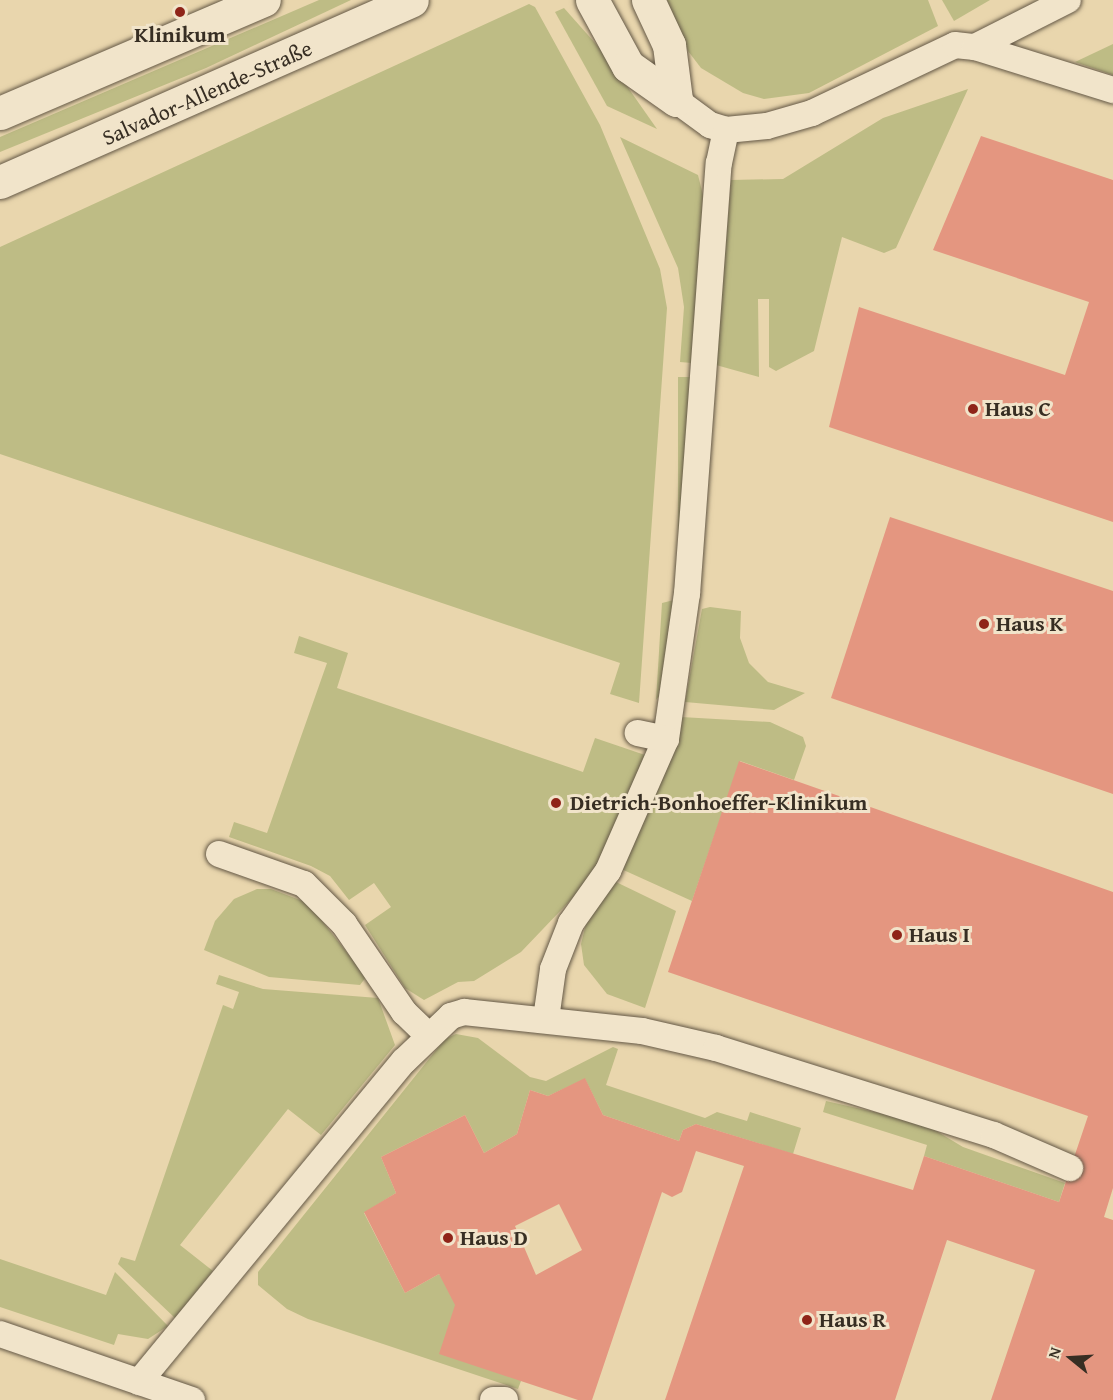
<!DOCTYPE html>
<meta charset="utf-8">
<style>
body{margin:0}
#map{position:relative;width:1113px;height:1400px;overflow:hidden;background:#e9d6ad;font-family:"Gentium Book Plus",serif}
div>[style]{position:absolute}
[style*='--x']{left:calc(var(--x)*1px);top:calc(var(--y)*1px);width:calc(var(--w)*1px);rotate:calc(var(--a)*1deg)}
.green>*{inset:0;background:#bebc85;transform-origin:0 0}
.building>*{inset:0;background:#e49680}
.roads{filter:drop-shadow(0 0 2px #645846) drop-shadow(0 0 2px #645846)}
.lane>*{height:26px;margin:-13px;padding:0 13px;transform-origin:13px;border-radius:13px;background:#f1e4ca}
.street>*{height:33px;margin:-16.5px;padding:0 16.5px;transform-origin:16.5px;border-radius:16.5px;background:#f1e4ca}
.dots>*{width:16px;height:16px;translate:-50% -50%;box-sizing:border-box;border:3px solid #f1e4ca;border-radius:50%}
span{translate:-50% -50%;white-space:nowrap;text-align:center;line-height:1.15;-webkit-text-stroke:6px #f1e4ca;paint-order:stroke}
.poi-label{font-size:22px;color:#372e23;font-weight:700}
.left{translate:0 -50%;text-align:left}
.street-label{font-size:22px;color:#372e23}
.north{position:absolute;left:1041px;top:1328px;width:60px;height:60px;-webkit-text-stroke:4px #f1e4ca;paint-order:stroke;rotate:288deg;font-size:16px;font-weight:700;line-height:24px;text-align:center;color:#372e23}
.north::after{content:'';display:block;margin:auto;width:21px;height:27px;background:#372e23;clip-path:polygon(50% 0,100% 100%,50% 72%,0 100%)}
</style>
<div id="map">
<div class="green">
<i style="clip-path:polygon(319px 0,351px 0,206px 68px,0 152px,0 137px)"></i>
<i style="clip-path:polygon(667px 0,928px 0,938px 26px,809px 93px,764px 99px,743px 93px,701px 68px,688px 51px)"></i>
<i style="clip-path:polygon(942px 0,990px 0,954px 21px)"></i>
<i style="clip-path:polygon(529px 4px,535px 7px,600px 125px,660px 269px,667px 308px,639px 703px,610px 694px,620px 663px,0 454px,0 247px)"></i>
<i style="clip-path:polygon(564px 8px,603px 52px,657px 129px,607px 106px,555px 12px)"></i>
<i style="clip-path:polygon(1113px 44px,1113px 75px,1075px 62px)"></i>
<i style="clip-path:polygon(968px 89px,896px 248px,884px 253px,842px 237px,814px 351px,776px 371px,769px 367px,769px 299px,758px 299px,759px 377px,716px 365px,731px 180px,783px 179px,883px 118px)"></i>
<i style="clip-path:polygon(620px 137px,698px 175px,703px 195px,692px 363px,680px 362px,684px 307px,678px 268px)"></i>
<i style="left:678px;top:377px;width:12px;height:205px"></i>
<i style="clip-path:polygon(674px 600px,661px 693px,656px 700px,662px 603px)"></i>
<i style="clip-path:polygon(710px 607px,741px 611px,740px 638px,749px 663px,768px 682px,805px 693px,774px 710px,685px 702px,702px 609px)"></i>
<i style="clip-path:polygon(299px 636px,348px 653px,337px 688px,583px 772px,595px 738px,645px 755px,604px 857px,584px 886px,521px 952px,474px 981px,458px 982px,424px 1000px,405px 988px,365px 925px,391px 907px,374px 883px,349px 900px,330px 876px,311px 866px,229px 837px,234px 822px,267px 833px,327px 663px,294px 653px)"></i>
<i style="clip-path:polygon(681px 717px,770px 722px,803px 737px,806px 746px,794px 780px,740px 761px,692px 901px,619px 868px)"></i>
<i style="clip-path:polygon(614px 881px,676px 911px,645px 1008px,607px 994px,584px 965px,581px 944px,586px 924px)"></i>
<i style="clip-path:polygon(257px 889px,271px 889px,308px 903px,366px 977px,360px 985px,269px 977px,204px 950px,215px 921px,234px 899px)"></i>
<i style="clip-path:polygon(219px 975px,263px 989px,378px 998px,395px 1045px,321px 1135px,288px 1109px,180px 1245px,213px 1271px,175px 1318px,118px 1264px,121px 1257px,135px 1261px,223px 1005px,233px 1009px,239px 992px,216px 984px)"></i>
<i style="clip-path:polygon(456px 1034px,478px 1038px,530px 1077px,546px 1081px,613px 1047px,618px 1049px,606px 1085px,705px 1118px,717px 1112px,747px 1121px,750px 1112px,801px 1128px,793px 1154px,696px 1124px,683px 1130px,679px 1141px,603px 1115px,585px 1079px,548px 1096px,530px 1090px,517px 1134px,484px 1153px,465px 1115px,381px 1157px,396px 1193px,364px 1213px,405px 1293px,439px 1274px,521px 1381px,518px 1389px,308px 1319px,287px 1309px,258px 1285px,258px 1272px,445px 1039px)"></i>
<i style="clip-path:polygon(826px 1101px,923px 1123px,963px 1147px,1065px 1183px,1059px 1202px,924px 1156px,927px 1145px,823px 1112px)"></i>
<i style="clip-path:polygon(0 1259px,106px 1295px,115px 1272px,168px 1326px,148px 1339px,118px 1334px,114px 1345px,0 1307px)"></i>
</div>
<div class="building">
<i style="clip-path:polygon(981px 136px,1113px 180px,1113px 522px,829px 427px,859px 307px,1065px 375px,1089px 302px,933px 250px)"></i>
<i style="clip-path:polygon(890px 517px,1113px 591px,1113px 794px,831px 698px)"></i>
<i style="clip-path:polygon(evenodd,739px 761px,1113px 892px,1113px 1188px,1104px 1217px,1113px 1220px,1113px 1400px,991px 1400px,1035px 1270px,947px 1240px,895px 1400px,665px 1400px,744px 1166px,696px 1151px,682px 1192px,672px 1197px,662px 1192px,592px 1400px,578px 1400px,439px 1354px,455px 1305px,439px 1274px,405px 1293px,364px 1212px,396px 1193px,381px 1157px,465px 1115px,484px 1153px,517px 1134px,530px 1090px,548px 1096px,585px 1078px,603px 1115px,679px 1141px,683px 1130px,696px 1124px,913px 1190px,924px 1156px,1059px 1202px,1088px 1116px,668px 972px,739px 761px,559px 1204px,582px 1250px,536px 1275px,515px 1226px,559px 1204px)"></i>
</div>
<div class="roads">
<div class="lane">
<i style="--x:975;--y:47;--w:145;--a:17.3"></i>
<i style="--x:676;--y:100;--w:42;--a:36.3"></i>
<i style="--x:710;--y:125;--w:17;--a:17"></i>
<i style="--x:726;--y:130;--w:41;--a:-5.6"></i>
<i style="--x:767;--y:126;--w:47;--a:-16.1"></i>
<i style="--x:812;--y:113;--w:158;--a:-25.4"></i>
<i style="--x:955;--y:45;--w:20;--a:6"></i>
<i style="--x:975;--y:47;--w:104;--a:-26.8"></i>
<i style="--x:666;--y:739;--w:147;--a:-81.8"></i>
<i style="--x:687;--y:594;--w:432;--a:-85.8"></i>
<i style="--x:719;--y:163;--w:34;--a:-78"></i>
<i style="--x:219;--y:854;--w:90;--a:19.4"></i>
<i style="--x:304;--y:884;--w:57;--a:45"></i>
<i style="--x:344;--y:924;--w:107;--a:55.7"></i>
<i style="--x:404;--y:1012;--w:33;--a:44"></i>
<i style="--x:546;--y:1019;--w:50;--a:-82"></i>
<i style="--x:553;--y:969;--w:49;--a:-68.6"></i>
<i style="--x:571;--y:923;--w:64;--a:-54.6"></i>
<i style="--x:608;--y:871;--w:144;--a:-66.3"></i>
<i style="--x:666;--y:739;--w:29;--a:-168"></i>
<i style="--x:0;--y:1334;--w:203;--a:19"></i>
<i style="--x:139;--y:1382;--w:416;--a:-50.5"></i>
<i style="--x:404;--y:1061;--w:65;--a:-43.8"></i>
<i style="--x:451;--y:1016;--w:14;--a:-17"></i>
<i style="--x:464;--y:1012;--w:179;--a:6.1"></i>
<i style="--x:642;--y:1031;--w:76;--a:12.9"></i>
<i style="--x:716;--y:1048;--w:291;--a:17.4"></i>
<i style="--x:994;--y:1135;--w:83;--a:23.5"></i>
<i style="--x:493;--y:1400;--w:12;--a:0"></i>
</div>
<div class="street">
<i style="--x:592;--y:0;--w:75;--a:61.4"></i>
<i style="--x:628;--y:66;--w:59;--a:35.3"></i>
<i style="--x:648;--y:0;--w:50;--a:65"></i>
<i style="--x:669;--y:45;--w:55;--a:82.7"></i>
<i style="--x:0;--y:113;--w:287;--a:-23.2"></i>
<i style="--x:0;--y:182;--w:450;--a:-23.8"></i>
</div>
</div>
<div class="dots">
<i style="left:180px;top:12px;background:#8f2418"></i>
<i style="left:973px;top:409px;background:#8f2418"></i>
<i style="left:984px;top:624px;background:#8f2418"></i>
<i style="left:556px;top:803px;background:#8f2418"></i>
<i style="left:897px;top:935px;background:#8f2418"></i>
<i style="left:448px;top:1238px;background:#8f2418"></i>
<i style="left:807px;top:1320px;background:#8f2418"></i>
</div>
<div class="poi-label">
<span style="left:180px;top:35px">Klinikum</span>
<span class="left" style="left:985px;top:409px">Haus C</span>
<span class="left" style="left:996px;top:624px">Haus K</span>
<span class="left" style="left:570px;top:803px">Dietrich-Bonhoeffer-Klinikum</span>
<span class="left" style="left:909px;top:935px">Haus I</span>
<span class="left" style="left:460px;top:1238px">Haus D</span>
<span class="left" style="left:819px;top:1320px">Haus R</span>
</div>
<div class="street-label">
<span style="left:207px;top:93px;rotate:-24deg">Salvador-Allende-Straße</span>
</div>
<div class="north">N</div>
</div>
